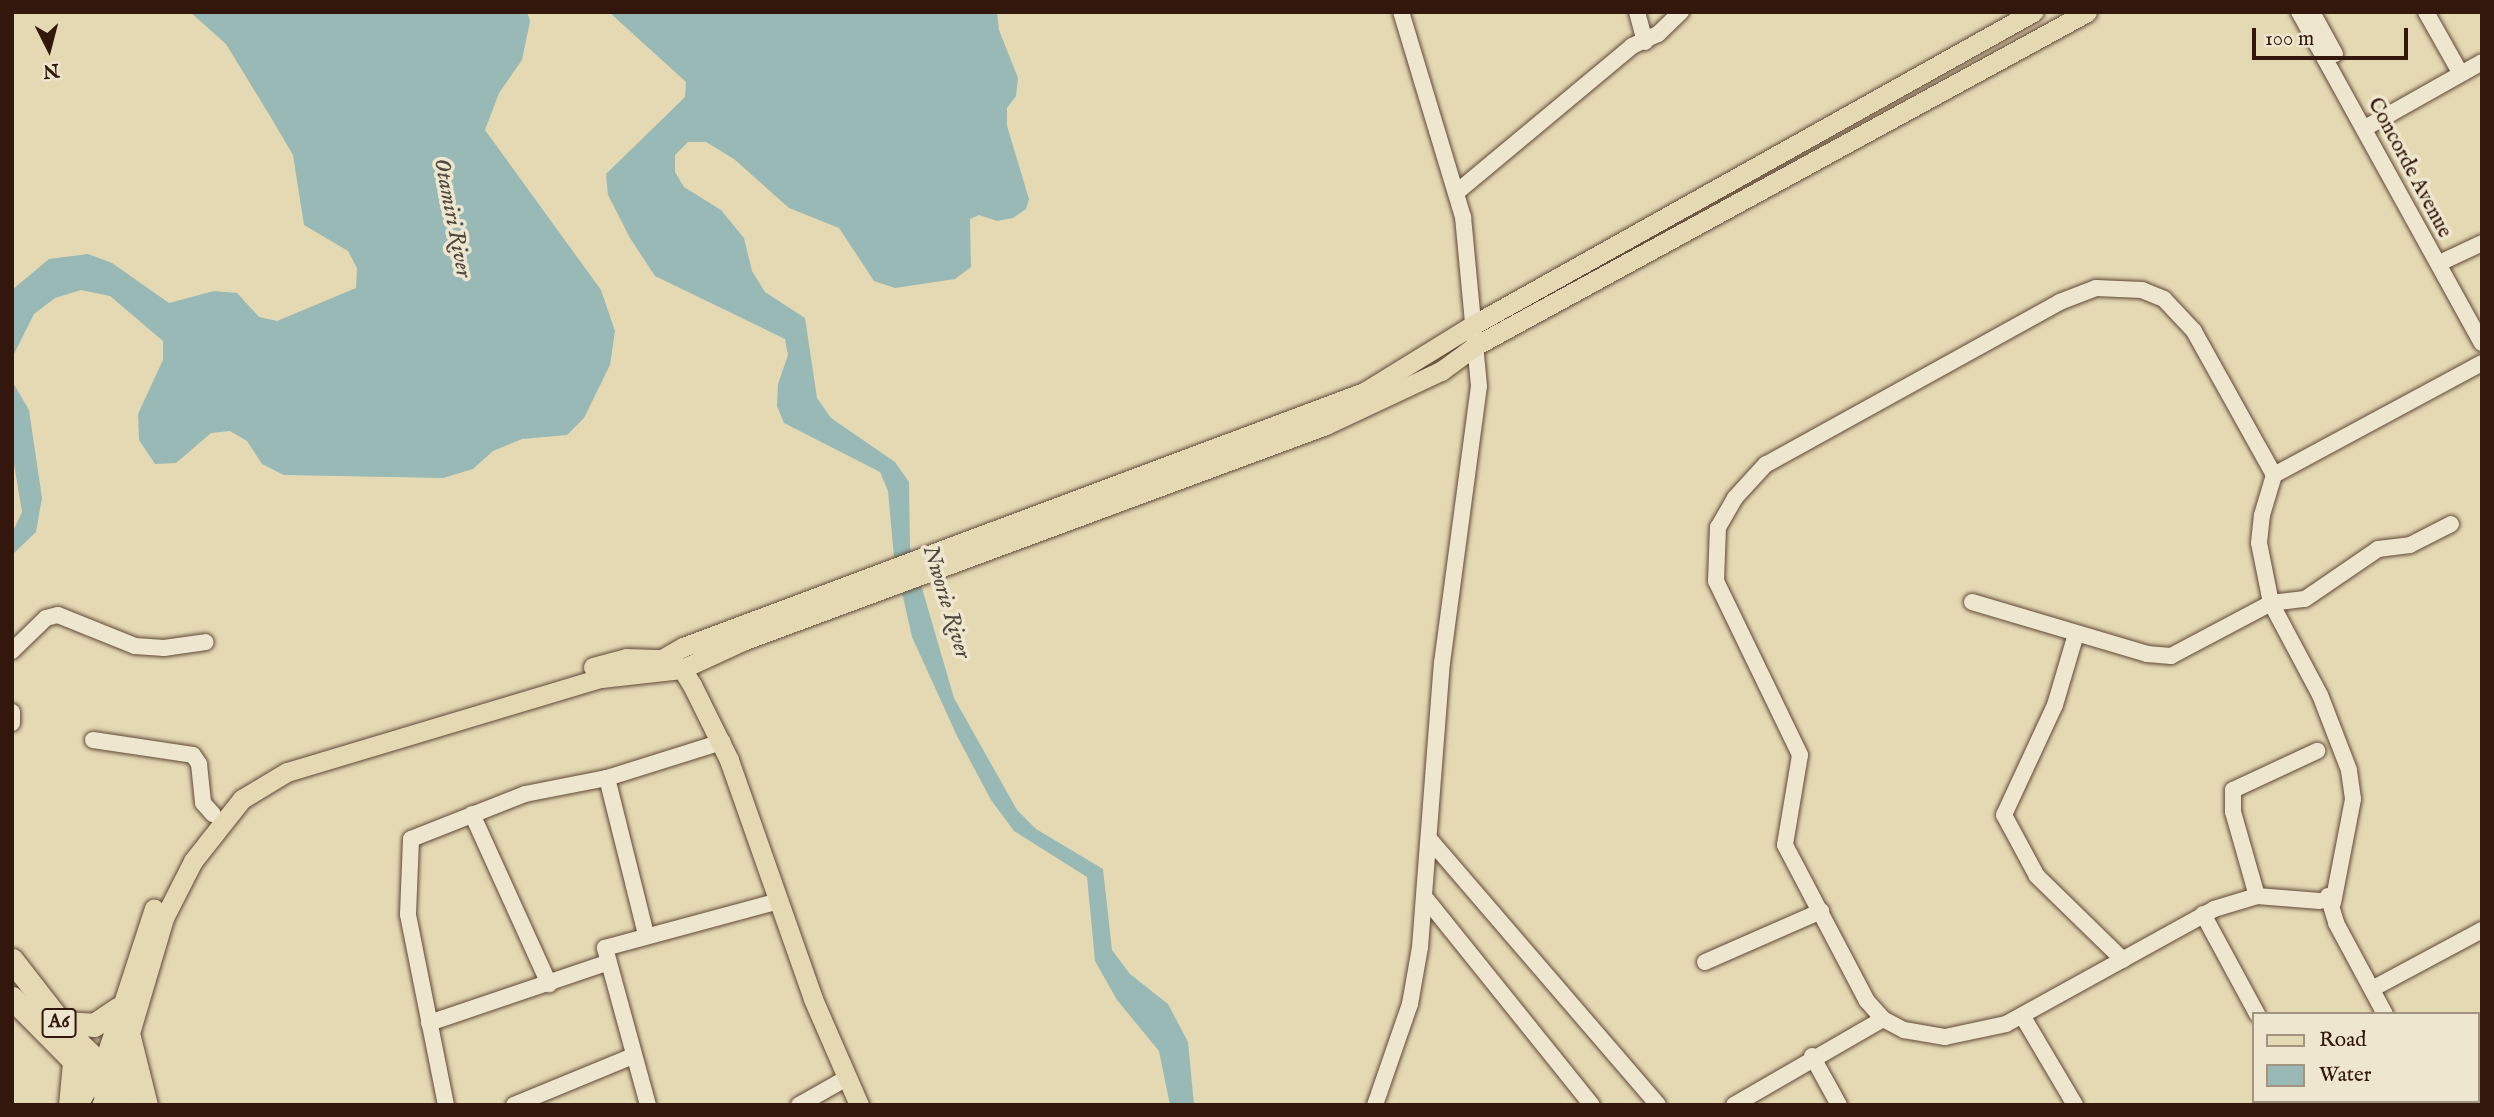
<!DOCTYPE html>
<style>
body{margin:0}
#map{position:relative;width:2494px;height:1117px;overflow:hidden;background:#e5d9b4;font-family:"IM FELL English",serif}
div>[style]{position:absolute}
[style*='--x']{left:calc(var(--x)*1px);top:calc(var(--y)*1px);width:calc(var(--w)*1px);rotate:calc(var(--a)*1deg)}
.water>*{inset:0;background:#98b9b6}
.roads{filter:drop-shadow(0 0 2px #604837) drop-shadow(0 0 2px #604837)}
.minor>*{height:16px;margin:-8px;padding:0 8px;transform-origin:8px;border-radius:8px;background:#eee6ce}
.major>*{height:19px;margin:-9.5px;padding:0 9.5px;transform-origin:9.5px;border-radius:9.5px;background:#e5d9b4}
.highway>*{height:23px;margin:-11.5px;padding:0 11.5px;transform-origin:11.5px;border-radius:11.5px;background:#e5d9b4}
span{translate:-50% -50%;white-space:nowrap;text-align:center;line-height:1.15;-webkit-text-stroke:7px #eee6ce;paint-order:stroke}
.shield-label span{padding:2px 5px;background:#eee6ce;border:2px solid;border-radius:5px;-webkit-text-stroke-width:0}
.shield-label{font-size:19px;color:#33170d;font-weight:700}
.street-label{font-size:21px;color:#33170d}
.water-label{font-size:23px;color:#514840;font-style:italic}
.frame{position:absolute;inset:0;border:14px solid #33170d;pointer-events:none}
.legend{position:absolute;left:2252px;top:1012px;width:228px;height:91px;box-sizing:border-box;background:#eee6ce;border:2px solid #a39381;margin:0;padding:9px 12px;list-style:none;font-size:21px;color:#33170d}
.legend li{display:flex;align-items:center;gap:14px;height:35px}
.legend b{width:35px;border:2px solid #a39381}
.north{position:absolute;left:14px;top:14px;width:70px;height:70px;-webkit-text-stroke:5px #eee6ce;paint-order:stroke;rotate:174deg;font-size:19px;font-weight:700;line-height:28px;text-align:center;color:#33170d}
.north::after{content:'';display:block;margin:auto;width:24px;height:32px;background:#33170d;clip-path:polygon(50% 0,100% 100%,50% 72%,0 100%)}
.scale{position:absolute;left:2252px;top:28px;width:156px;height:32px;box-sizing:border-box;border:4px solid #33170d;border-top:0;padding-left:9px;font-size:21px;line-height:24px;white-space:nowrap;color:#33170d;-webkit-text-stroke:5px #eee6ce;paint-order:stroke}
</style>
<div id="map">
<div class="water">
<i style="clip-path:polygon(190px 12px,527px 12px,530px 21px,522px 60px,499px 93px,485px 130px,601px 290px,615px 331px,610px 365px,584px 418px,567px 435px,522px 439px,493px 451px,473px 469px,443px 478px,284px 475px,262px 464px,247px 441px,230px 431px,211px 433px,176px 463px,155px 464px,139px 440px,138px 414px,163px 360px,163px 341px,110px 296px,81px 290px,55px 298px,34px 314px,12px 358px,12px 290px,49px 259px,88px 254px,112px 263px,169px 303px,214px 291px,237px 293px,259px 317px,277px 321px,356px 288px,357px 268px,348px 251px,304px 225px,293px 155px,273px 121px,226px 44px)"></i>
<i style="clip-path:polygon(609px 12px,997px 12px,999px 30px,1018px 78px,1016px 96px,1007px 108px,1007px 126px,1029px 199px,1026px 209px,1013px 218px,997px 221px,979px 215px,970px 219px,971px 267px,955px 279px,895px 288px,874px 281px,839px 228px,789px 208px,734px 159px,706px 142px,688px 142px,675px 155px,675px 172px,684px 187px,721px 210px,744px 238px,752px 271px,765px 292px,805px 318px,817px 398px,831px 418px,895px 462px,909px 482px,910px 547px,954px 698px,1017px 810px,1036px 829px,1103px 869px,1112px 950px,1130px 974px,1168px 1004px,1188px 1042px,1194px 1105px,1170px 1105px,1159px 1051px,1117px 1000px,1095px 961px,1087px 877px,1014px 831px,991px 800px,957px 736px,912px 637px,894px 557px,888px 491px,880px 472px,784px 423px,777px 406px,778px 384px,788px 355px,785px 339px,655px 276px,630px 238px,608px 195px,606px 174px,685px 97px,686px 82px)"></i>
<i style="clip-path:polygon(12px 381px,29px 410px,42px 498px,36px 532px,12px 555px,12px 533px,22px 512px,12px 452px)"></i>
</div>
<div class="roads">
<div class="minor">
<i style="--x:1637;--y:12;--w:31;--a:75"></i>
<i style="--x:2299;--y:12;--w:378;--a:61.1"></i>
<i style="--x:2312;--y:12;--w:48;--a:61.3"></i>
<i style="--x:2426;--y:12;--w:71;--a:60.6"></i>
<i style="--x:2365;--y:128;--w:134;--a:-29.4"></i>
<i style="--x:1457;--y:192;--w:228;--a:-39.8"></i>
<i style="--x:1632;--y:46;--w:29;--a:-25"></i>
<i style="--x:1658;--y:34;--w:32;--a:-44"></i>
<i style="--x:2446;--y:260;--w:40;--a:-25"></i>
<i style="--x:2274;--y:475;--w:165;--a:-119.1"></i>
<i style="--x:2194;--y:331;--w:44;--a:-133.2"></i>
<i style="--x:2164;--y:299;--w:24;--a:-158"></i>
<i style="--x:2142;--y:290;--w:46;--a:-177.5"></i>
<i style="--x:2096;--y:288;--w:39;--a:159"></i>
<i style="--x:2060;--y:302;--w:336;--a:151.1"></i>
<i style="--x:1766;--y:464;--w:46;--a:132.4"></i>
<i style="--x:1735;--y:498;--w:34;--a:120"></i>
<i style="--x:1718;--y:527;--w:54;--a:92.1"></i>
<i style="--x:1716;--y:581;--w:193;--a:64.2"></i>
<i style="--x:1800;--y:755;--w:91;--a:99.5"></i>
<i style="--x:1785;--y:845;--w:176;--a:62.3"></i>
<i style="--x:1867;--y:1001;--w:24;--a:48"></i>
<i style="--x:1883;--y:1019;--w:24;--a:28"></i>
<i style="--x:1904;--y:1030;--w:42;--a:9.7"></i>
<i style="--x:1945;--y:1037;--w:62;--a:-12"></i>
<i style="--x:2006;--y:1024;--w:238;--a:-28.9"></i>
<i style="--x:2214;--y:909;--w:45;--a:-16.8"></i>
<i style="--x:2257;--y:896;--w:63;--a:4.5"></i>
<i style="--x:1972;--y:602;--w:183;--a:16.5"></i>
<i style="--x:2147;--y:654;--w:24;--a:5"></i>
<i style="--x:2171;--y:656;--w:113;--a:-27.9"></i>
<i style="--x:2271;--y:603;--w:34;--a:-7"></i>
<i style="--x:2305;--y:599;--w:88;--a:-34.4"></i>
<i style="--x:2378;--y:549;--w:32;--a:-7"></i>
<i style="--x:2410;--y:545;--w:46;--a:-27.1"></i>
<i style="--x:2076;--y:634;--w:74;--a:106.5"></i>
<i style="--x:2055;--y:705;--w:121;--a:114.9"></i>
<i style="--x:2004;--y:815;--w:69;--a:61.6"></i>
<i style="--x:2037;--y:876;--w:120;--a:44.3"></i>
<i style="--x:12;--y:651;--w:47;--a:-44.1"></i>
<i style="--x:46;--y:618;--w:12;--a:-14"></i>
<i style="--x:58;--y:615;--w:83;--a:21.9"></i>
<i style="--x:135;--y:646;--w:29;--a:4"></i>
<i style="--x:164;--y:648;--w:42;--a:-8.1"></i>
<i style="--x:12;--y:712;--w:11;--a:90"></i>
<i style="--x:93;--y:740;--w:101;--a:8.5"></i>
<i style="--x:193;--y:755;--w:11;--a:56"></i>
<i style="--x:199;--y:764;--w:39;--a:84"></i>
<i style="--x:203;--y:803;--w:15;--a:48"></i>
<i style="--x:607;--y:778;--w:161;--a:76"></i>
<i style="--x:472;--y:814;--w:187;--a:65.6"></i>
<i style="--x:1431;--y:841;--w:348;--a:49.3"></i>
<i style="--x:2257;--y:896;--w:87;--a:-105.9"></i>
<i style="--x:2233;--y:812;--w:22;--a:-90"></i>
<i style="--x:2233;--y:790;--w:93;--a:-24.9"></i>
<i style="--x:2328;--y:896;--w:28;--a:73"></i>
<i style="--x:2336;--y:923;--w:103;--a:61.7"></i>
<i style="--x:1427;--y:900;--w:263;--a:51.2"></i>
<i style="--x:2333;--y:903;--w:106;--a:-79.1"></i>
<i style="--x:2353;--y:799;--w:29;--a:-98"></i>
<i style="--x:2349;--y:770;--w:80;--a:-111.1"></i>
<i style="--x:2320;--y:695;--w:104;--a:-118"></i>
<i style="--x:2271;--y:603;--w:61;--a:-101.3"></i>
<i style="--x:2259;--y:543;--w:28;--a:-84"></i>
<i style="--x:2262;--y:515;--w:42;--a:-73.3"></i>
<i style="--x:2274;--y:475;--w:236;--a:-28.3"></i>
<i style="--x:2203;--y:914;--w:114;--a:61.6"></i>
<i style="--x:1705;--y:962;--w:127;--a:-23.7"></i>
<i style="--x:2372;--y:989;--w:125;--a:-28.2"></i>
<i style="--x:2023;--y:1017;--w:102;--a:59.4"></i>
<i style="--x:429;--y:1023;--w:187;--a:-18.7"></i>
<i style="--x:1812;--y:1056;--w:56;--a:61.1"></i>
<i style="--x:2301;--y:1101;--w:4;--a:63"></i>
<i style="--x:2430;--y:1101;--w:4;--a:63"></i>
<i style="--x:446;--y:1105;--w:195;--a:-101.3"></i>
<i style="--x:408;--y:914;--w:75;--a:-87.7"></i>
<i style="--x:411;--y:839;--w:123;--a:-21.5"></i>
<i style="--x:525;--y:794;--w:84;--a:-11"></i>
<i style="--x:607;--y:778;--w:121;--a:-17.4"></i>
<i style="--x:514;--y:1105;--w:129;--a:-22.4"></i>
<i style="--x:648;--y:1105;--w:163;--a:-105.3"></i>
<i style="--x:605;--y:948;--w:180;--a:-15.1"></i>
<i style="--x:799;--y:1105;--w:53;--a:-29.5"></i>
<i style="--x:1375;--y:1105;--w:107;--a:-70.9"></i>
<i style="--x:1410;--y:1004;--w:58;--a:-80"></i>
<i style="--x:1420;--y:947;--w:285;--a:-85.6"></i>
<i style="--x:1442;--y:663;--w:279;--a:-82.4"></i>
<i style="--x:1479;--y:386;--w:170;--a:-95.4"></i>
<i style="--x:1463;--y:217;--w:214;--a:-106.8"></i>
<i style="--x:1734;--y:1105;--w:172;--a:-30"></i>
</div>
<div class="major">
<i style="--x:662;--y:659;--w:24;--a:-30"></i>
<i style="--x:683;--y:647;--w:727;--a:-20.53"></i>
<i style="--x:1364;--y:392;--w:128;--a:-31.6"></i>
<i style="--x:1473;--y:325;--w:642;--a:-29.2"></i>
<i style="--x:593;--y:667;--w:34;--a:-15"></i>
<i style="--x:626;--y:658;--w:36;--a:2"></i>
<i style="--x:662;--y:659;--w:22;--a:27"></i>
<i style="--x:682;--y:669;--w:19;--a:58"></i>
<i style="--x:692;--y:685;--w:84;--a:63.7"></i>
<i style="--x:729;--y:760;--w:253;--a:70.6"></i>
<i style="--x:813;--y:999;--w:116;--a:66.5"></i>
<i style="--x:78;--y:1105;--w:60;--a:-61.3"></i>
<i style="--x:107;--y:1052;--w:151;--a:-71.9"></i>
<i style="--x:101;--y:1105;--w:50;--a:-65"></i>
<i style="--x:122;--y:1060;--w:148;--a:-73.5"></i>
<i style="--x:164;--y:918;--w:64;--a:-63"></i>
<i style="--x:193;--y:861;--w:79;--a:-51.7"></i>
<i style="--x:242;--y:799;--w:52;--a:-31"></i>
<i style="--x:287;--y:772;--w:328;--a:-16.7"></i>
<i style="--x:601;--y:678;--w:81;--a:-6.3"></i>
<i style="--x:682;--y:669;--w:69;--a:-24.7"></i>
<i style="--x:745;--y:640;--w:620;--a:-20.31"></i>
<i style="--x:1326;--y:425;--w:127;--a:-25.2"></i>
<i style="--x:1441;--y:371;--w:42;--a:-36.3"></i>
<i style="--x:1475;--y:346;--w:697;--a:-28.62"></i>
</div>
<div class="highway">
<i style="--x:12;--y:960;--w:96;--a:52.2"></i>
<i style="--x:71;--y:1036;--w:100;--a:43.8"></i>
<i style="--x:12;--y:998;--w:151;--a:45.3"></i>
<i style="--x:60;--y:1023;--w:34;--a:3"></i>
<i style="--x:94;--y:1025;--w:29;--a:-34"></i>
<i style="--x:129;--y:1037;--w:70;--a:76"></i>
<i style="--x:70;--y:1105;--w:42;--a:-84.6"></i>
</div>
</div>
<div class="shield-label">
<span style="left:59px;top:1023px">A6</span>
</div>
<div class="street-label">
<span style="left:2409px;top:168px;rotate:62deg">Concorde Avenue</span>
</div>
<div class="water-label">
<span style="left:452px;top:218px;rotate:79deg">Otamiri River</span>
<span style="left:946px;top:602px;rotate:73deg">Nworie River</span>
</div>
<div class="frame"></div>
<ul class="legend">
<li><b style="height:9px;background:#e5d9b4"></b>Road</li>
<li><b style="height:19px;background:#98b9b6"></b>Water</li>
</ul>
<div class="north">N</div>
<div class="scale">100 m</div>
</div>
